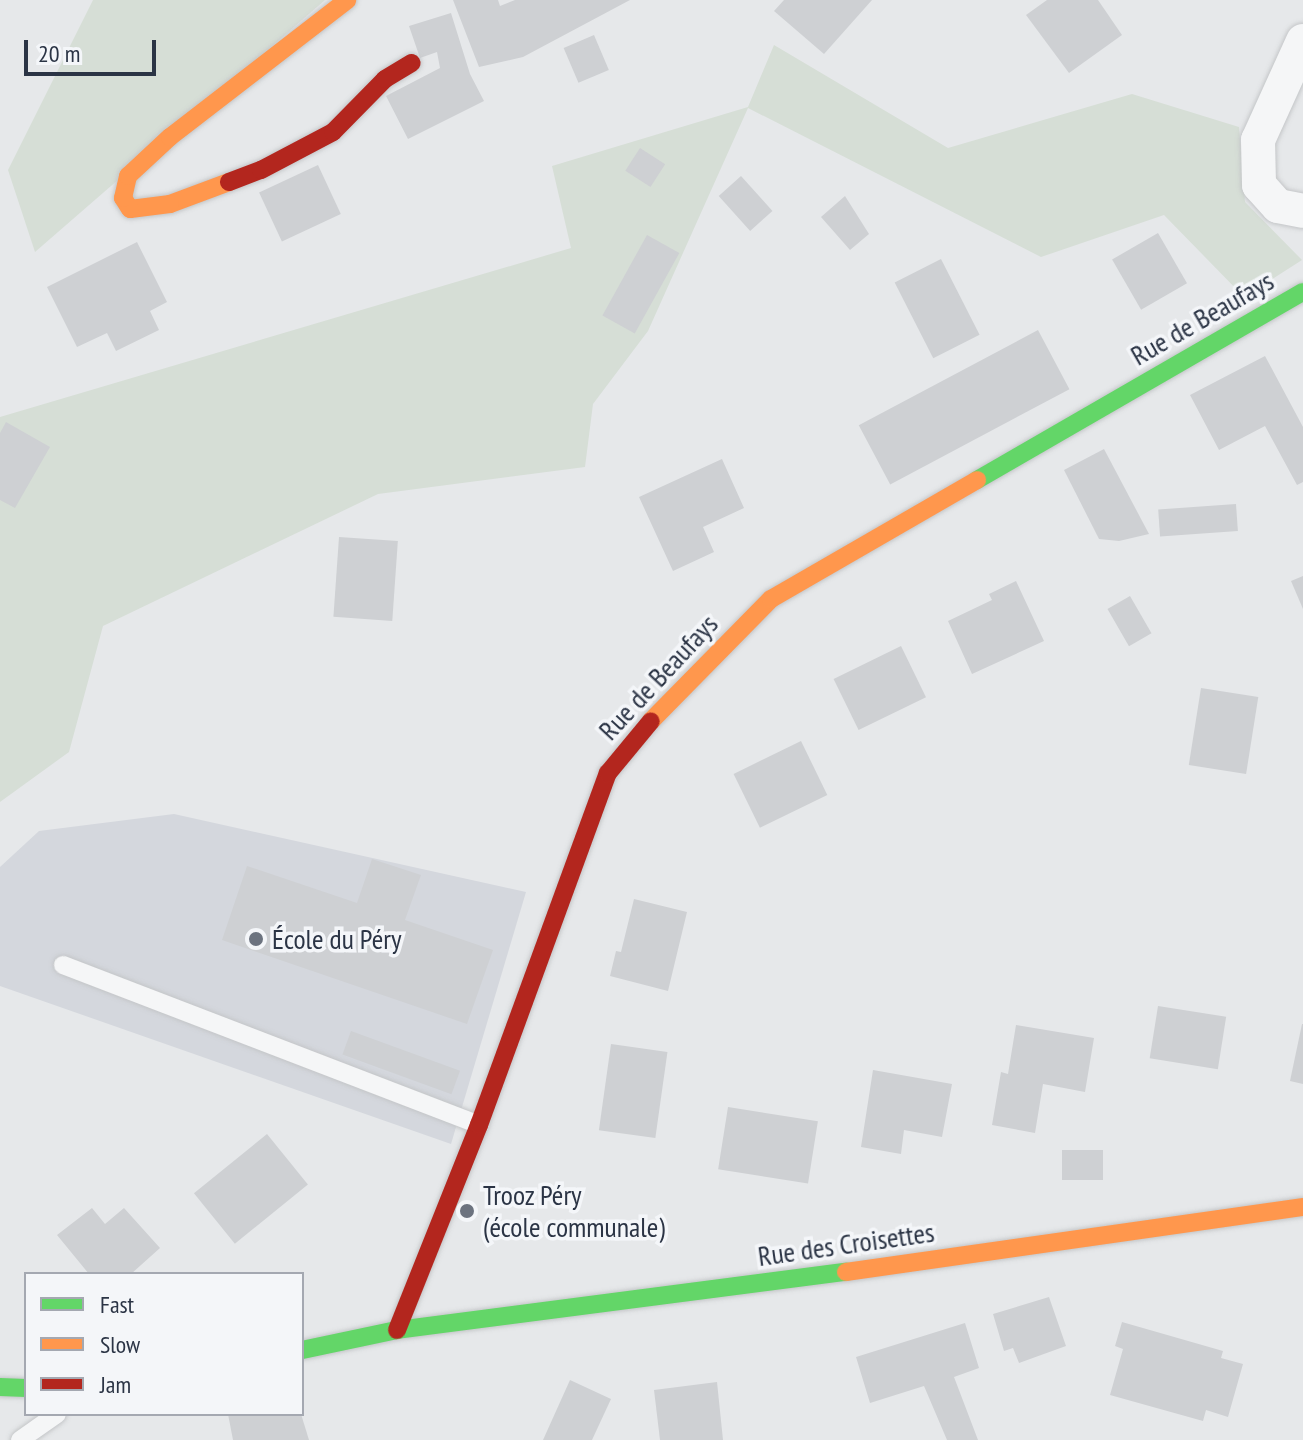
<!DOCTYPE html>
<meta charset="utf-8">
<style>
body{margin:0}
#map{position:relative;width:1303px;height:1440px;overflow:hidden;background:#e6e8ea;font-family:"PT Sans Narrow",sans-serif}
div>[style]{position:absolute}
[style*='--x']{left:calc(var(--x)*1px);top:calc(var(--y)*1px);width:calc(var(--w)*1px);rotate:calc(var(--a)*1deg)}
.built>*{inset:0;background:#d4d7dd}
.green>*{inset:0;background:#d6ded6}
.building>*{inset:0;background:#ced0d3;transform-origin:0 0}
.roads{filter:drop-shadow(0 0 2px #c4c6c8) drop-shadow(0 0 2px #c4c6c8)}
.lane>*{height:18px;margin:-9px;padding:0 9px;transform-origin:9px;border-radius:9px;background:#f5f6f7}
.street>*{height:34px;margin:-17px;padding:0 17px;transform-origin:17px;border-radius:17px;background:#f5f6f7}
.fast>*{height:18px;margin:-9px;padding:0 9px;transform-origin:9px;border-radius:9px;background:#63d668}
.slow>*{height:18px;margin:-9px;padding:0 9px;transform-origin:9px;border-radius:9px;background:#ff974d}
.jam>*{height:18px;margin:-9px;padding:0 9px;transform-origin:9px;border-radius:9px;background:#b3261e}
.dots>*{width:22px;height:22px;translate:-50% -50%;box-sizing:border-box;border:4px solid #f4f6f9;border-radius:50%}
span{translate:-50% -50%;white-space:nowrap;text-align:center;line-height:1.15;-webkit-text-stroke:7px #f4f6f9;paint-order:stroke}
.street-label{font-size:28px;color:#2b3445}
.poi-label{font-size:28px;color:#2b3445}
.left{translate:0 -50%;text-align:left}
.legend{position:absolute;left:24px;top:1272px;width:280px;height:144px;box-sizing:border-box;background:#f4f6f9;border:2px solid #a4a8b1;margin:0;padding:10px 14px;list-style:none;font-size:24px;color:#2b3445}
.legend li{display:flex;align-items:center;gap:16px;height:40px}
.legend b{width:40px;border:2px solid #a4a8b1}
.scale{position:absolute;left:24px;top:40px;width:132px;height:36px;box-sizing:border-box;border:4px solid #2b3445;border-top:0;padding-left:10px;font-size:24px;line-height:28px;white-space:nowrap;color:#2b3445;-webkit-text-stroke:6px #f4f6f9;paint-order:stroke}
</style>
<div id="map">
<div class="built">
<i style="clip-path:polygon(174px 814px,526px 892px,451px 1144px,0 986px,0 867px,39px 831px)"></i>
</div>
<div class="green">
<i style="clip-path:polygon(93px 0,325px 0,35px 252px,8px 170px)"></i>
<i style="clip-path:polygon(774px 45px,948px 148px,1132px 94px,1239px 127px,1245px 202px,1302px 260px,1244px 297px,1164px 215px,1041px 257px,748px 108px,648px 331px,593px 404px,585px 467px,378px 494px,103px 626px,69px 752px,0 802px,0 417px,571px 248px,552px 166px,748px 107px)"></i>
</div>
<div class="building">
<i style="clip-path:polygon(453px 0,498px 0,500px 6px,515px 0,630px 0,523px 57px,479px 67px)"></i>
<i style="clip-path:polygon(784px 0,872px 0,824px 54px,774px 11px)"></i>
<i style="clip-path:polygon(1047px 0,1098px 0,1122px 35px,1069px 73px,1026px 15px)"></i>
<i style="clip-path:polygon(451px 13px,470px 74px,484px 101px,408px 139px,386px 96px,440px 68px,437px 52px,420px 58px,409px 26px)"></i>
<i style="left:594px;top:35px;width:38px;height:33px;rotate:67deg"></i>
<i style="left:640px;top:148px;width:30px;height:27px;rotate:33deg"></i>
<i style="left:318px;top:165px;width:54px;height:65px;rotate:65deg"></i>
<i style="left:741px;top:176px;width:47px;height:30px;rotate:48deg"></i>
<i style="clip-path:polygon(845px 196px,869px 234px,850px 250px,821px 217px)"></i>
<i style="left:1158px;top:233px;width:58px;height:53px;rotate:60deg"></i>
<i style="left:647px;top:235px;width:37px;height:92px;rotate:29deg"></i>
<i style="clip-path:polygon(137px 242px,167px 302px,150px 311px,159px 330px,116px 351px,107px 333px,77px 347px,47px 287px)"></i>
<i style="left:941px;top:259px;width:85px;height:52px;rotate:63deg"></i>
<i style="left:1038px;top:330px;width:67px;height:203px;rotate:62deg"></i>
<i style="clip-path:polygon(1265px 356px,1303px 427px,1303px 482px,1297px 485px,1265px 426px,1219px 450px,1190px 395px)"></i>
<i style="clip-path:polygon(6px 422px,50px 447px,15px 508px,0 500px,0 433px)"></i>
<i style="clip-path:polygon(1104px 449px,1149px 534px,1119px 541px,1099px 539px,1064px 470px)"></i>
<i style="clip-path:polygon(722px 459px,744px 508px,703px 527px,714px 552px,673px 571px,639px 497px)"></i>
<i style="left:1236px;top:504px;width:27px;height:78px;rotate:86deg"></i>
<i style="left:339px;top:537px;width:59px;height:80px;rotate:4deg"></i>
<i style="clip-path:polygon(1303px 576px,1303px 609px,1291px 581px)"></i>
<i style="clip-path:polygon(1016px 581px,1044px 641px,972px 674px,948px 621px,992px 600px,989px 594px)"></i>
<i style="left:1130px;top:596px;width:43px;height:26px;rotate:60deg"></i>
<i style="left:901px;top:646px;width:57px;height:75px;rotate:64deg"></i>
<i style="left:1201px;top:688px;width:58px;height:78px;rotate:9deg"></i>
<i style="left:801px;top:741px;width:60px;height:75px;rotate:64deg"></i>
<i style="clip-path:polygon(372px 859px,421px 875px,405px 920px,493px 950px,467px 1024px,222px 940px,247px 866px,357px 903px)"></i>
<i style="clip-path:polygon(634px 899px,687px 912px,668px 991px,610px 976px,616px 951px,621px 952px)"></i>
<i style="left:1158px;top:1006px;width:69px;height:53px;rotate:9deg"></i>
<i style="clip-path:polygon(1302px 1024px,1303px 1024px,1303px 1084px,1290px 1081px)"></i>
<i style="clip-path:polygon(1016px 1025px,1094px 1038px,1085px 1092px,1043px 1084px,1035px 1133px,992px 1125px,1001px 1072px,1008px 1074px)"></i>
<i style="left:351px;top:1031px;width:116px;height:25px;rotate:20deg"></i>
<i style="left:611px;top:1044px;width:57px;height:87px;rotate:8deg"></i>
<i style="clip-path:polygon(873px 1070px,952px 1084px,942px 1137px,904px 1130px,901px 1154px,861px 1147px)"></i>
<i style="left:728px;top:1107px;width:91px;height:63px;rotate:9deg"></i>
<i style="left:267px;top:1134px;width:65px;height:94px;rotate:51deg"></i>
<i style="left:1062px;top:1150px;width:41px;height:30px"></i>
<i style="clip-path:polygon(92px 1208px,105px 1224px,124px 1208px,160px 1248px,131px 1274px,89px 1274px,57px 1235px)"></i>
<i style="clip-path:polygon(1049px 1297px,1066px 1346px,1019px 1363px,1013px 1348px,1004px 1351px,993px 1314px)"></i>
<i style="clip-path:polygon(1122px 1322px,1223px 1351px,1221px 1358px,1243px 1364px,1228px 1417px,1206px 1410px,1203px 1421px,1110px 1395px,1123px 1349px,1115px 1346px)"></i>
<i style="clip-path:polygon(965px 1323px,979px 1368px,954px 1377px,978px 1440px,947px 1440px,924px 1386px,870px 1403px,856px 1357px)"></i>
<i style="clip-path:polygon(570px 1380px,611px 1399px,592px 1440px,543px 1440px)"></i>
<i style="clip-path:polygon(717px 1382px,723px 1440px,660px 1440px,654px 1390px)"></i>
<i style="clip-path:polygon(228px 1414px,301px 1414px,309px 1440px,233px 1440px)"></i>
</div>
<div class="roads">
<div class="lane">
<i style="--x:63;--y:965;--w:446;--a:21"></i>
<i style="--x:20;--y:1440;--w:45;--a:-35.1"></i>
</div>
<div class="street">
<i style="--x:1303;--y:41;--w:109;--a:114.4"></i>
<i style="--x:1258;--y:140;--w:45;--a:88.7"></i>
<i style="--x:1259;--y:185;--w:28;--a:48"></i>
<i style="--x:1278;--y:206;--w:25;--a:11"></i>
</div>
<div class="fast">
<i style="--x:977;--y:480;--w:376;--a:-30"></i>
<i style="--x:302;--y:1350;--w:97;--a:-11.9"></i>
<i style="--x:397;--y:1330;--w:453;--a:-7.4"></i>
<i style="--x:0;--y:1387;--w:26;--a:2"></i>
</div>
<div class="slow">
<i style="--x:229;--y:182;--w:63;--a:159.6"></i>
<i style="--x:170;--y:204;--w:40;--a:172.9"></i>
<i style="--x:130;--y:209;--w:13;--a:-122"></i>
<i style="--x:123;--y:198;--w:23;--a:-77"></i>
<i style="--x:128;--y:176;--w:57;--a:-42.9"></i>
<i style="--x:170;--y:137;--w:224;--a:-37.7"></i>
<i style="--x:651;--y:721;--w:171;--a:-45.5"></i>
<i style="--x:771;--y:599;--w:238;--a:-30"></i>
<i style="--x:846;--y:1272;--w:462;--a:-8.1"></i>
</div>
<div class="jam">
<i style="--x:229;--y:182;--w:34;--a:-21"></i>
<i style="--x:261;--y:170;--w:81;--a:-27.8"></i>
<i style="--x:333;--y:132;--w:74;--a:-45.5"></i>
<i style="--x:385;--y:79;--w:31;--a:-31"></i>
<i style="--x:397;--y:1330;--w:221;--a:-68.2"></i>
<i style="--x:479;--y:1125;--w:375;--a:-69.9"></i>
<i style="--x:608;--y:773;--w:67;--a:-50.4"></i>
</div>
</div>
<div class="dots">
<i style="left:256px;top:939px;background:#6c737f"></i>
<i style="left:467px;top:1211px;background:#6c737f"></i>
</div>
<div class="street-label">
<span style="left:1202px;top:318px;rotate:-30deg">Rue de Beaufays</span>
<span style="left:658px;top:677px;rotate:-47deg">Rue de Beaufays</span>
<span style="left:846px;top:1244px;rotate:-8deg">Rue des Croisettes</span>
</div>
<div class="poi-label">
<span class="left" style="left:272px;top:939px">École du Péry</span>
<span class="left" style="left:483px;top:1211px">Trooz Péry<br>(école communale)</span>
</div>
<ul class="legend">
<li><b style="height:10px;background:#63d668"></b>Fast</li>
<li><b style="height:10px;background:#ff974d"></b>Slow</li>
<li><b style="height:10px;background:#b3261e"></b>Jam</li>
</ul>
<div class="scale">20 m</div>
</div>
